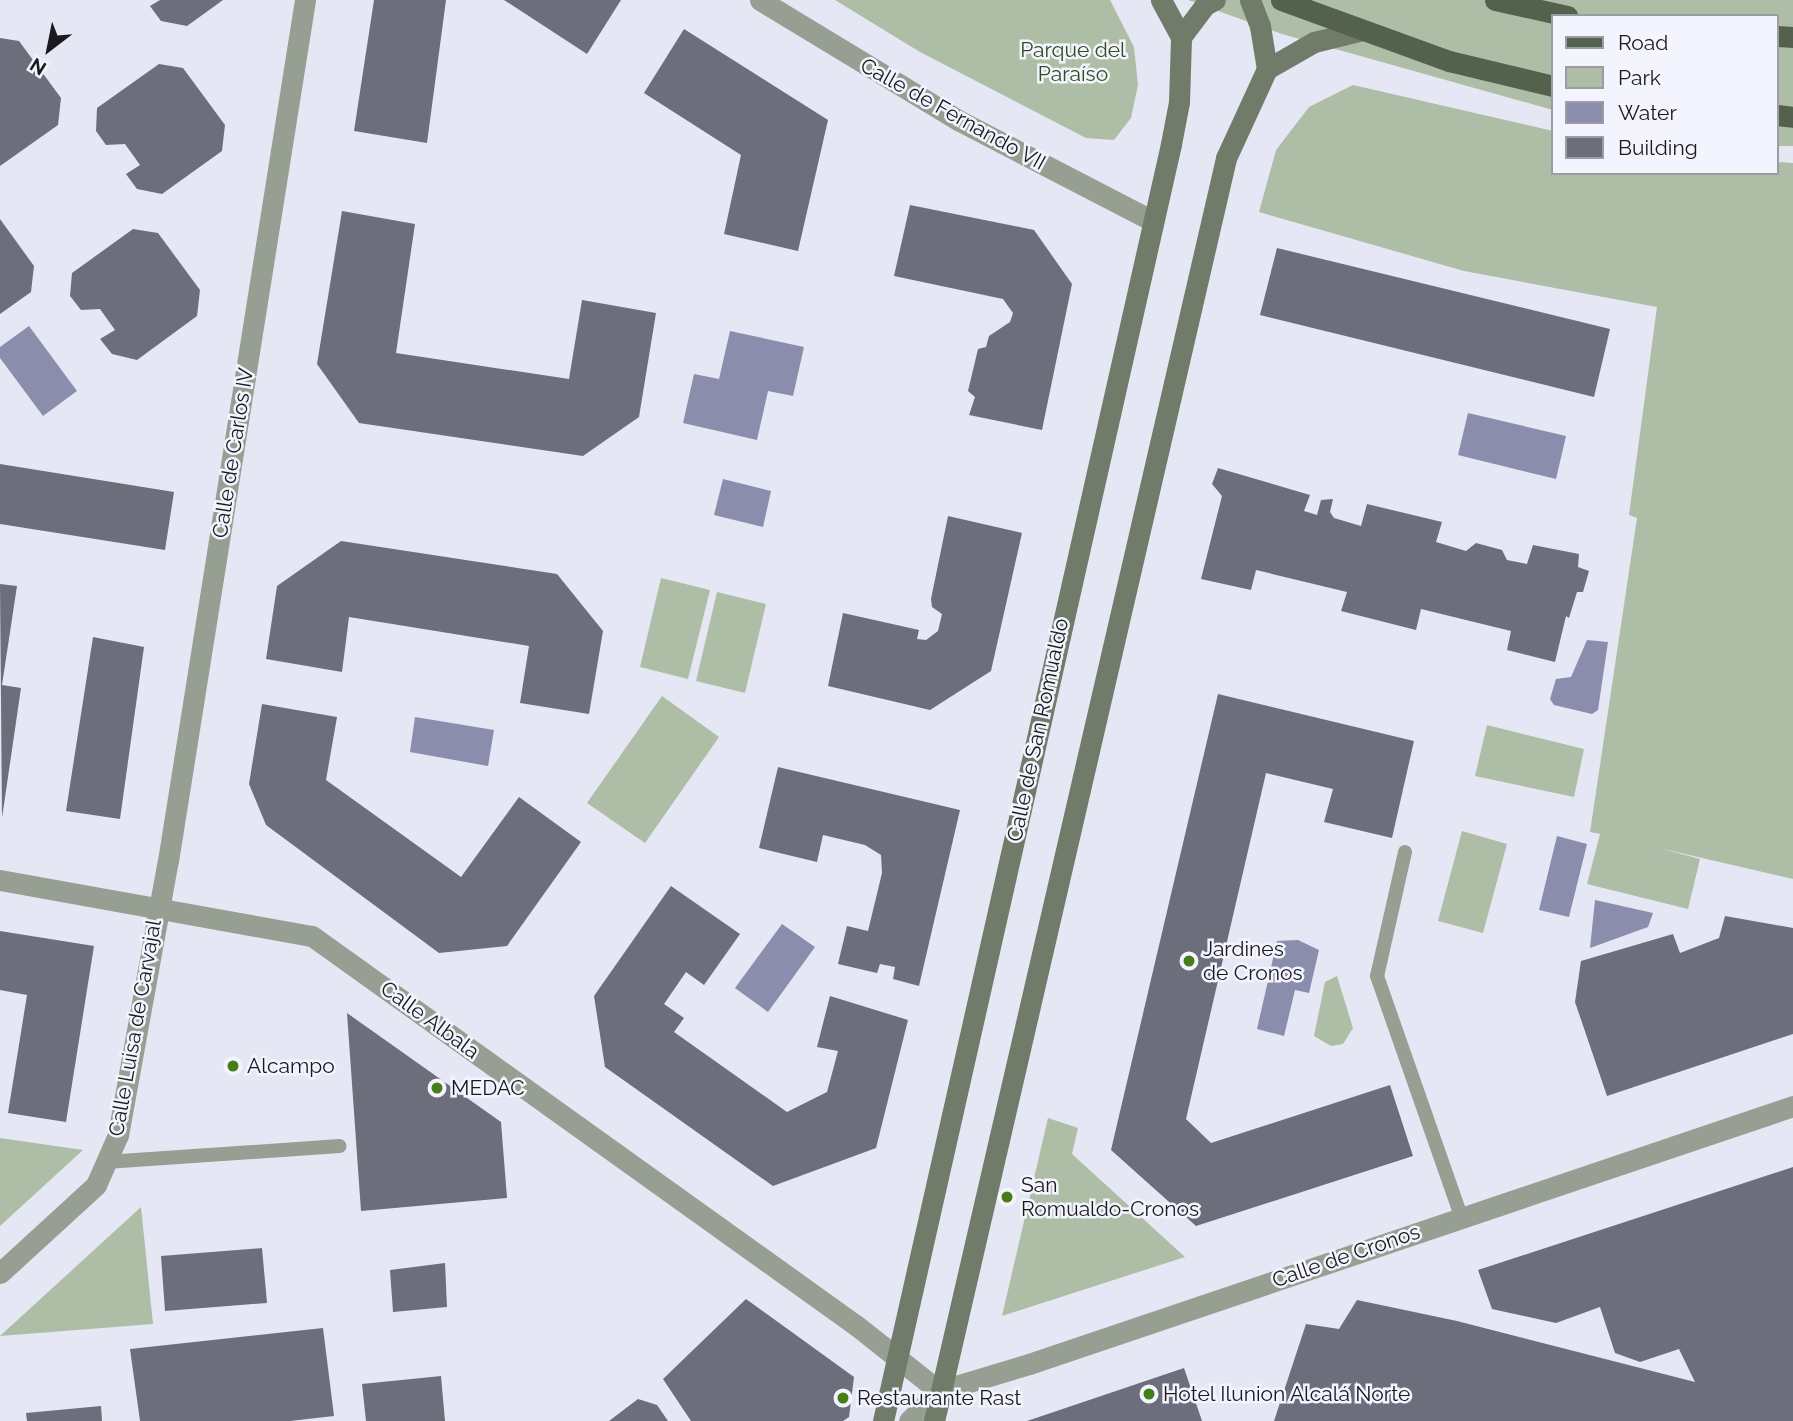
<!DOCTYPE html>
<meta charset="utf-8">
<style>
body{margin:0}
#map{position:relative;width:1793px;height:1421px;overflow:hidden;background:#e5e7f5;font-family:Raleway,sans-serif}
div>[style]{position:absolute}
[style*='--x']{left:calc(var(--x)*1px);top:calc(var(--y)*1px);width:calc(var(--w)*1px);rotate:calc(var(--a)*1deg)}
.green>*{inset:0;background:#aebda6}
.water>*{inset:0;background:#8a8dab}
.building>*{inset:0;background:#6d6e7b}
.lane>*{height:14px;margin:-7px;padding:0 7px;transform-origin:7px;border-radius:7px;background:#969f92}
.street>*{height:21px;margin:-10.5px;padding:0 10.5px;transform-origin:10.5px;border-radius:10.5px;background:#969f92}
.secondary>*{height:21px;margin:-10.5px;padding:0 10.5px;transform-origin:10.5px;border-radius:10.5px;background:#707b6a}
.primary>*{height:21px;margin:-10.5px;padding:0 10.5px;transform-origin:10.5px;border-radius:10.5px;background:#54624d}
.dots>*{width:19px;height:19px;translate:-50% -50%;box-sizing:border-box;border:4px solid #f3f4fd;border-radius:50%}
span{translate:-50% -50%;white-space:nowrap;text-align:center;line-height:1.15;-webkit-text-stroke:5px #f3f4fd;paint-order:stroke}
.park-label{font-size:21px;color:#314c21}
.street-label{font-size:21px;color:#19191e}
.poi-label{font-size:21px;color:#19191e}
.left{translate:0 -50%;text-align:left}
.legend{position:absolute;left:1551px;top:14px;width:228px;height:161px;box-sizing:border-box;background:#f3f4fd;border:2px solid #9c9ca4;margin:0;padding:9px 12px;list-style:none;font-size:21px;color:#19191e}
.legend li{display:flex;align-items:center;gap:14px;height:35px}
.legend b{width:35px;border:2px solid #9c9ca4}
.north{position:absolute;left:14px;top:14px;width:70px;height:70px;-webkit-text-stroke:5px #f3f4fd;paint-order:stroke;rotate:212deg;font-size:19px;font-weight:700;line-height:28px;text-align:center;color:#19191e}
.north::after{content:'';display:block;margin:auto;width:24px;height:32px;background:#19191e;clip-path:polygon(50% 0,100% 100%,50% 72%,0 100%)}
</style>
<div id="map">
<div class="green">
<i style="clip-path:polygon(835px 0,1110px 0,1134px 47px,1138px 85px,1131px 118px,1114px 140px,1086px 138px,920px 52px)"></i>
<i style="clip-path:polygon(1188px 0,1793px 0,1793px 146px,1777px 146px,1777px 16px,1553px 16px,1553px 110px,1282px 34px)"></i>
<i style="clip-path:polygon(1353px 85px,1553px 131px,1553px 173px,1777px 173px,1777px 162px,1793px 163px,1793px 879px,1659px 848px,1700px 859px,1688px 909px,1587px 884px,1600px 834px,1590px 832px,1637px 518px,1629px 515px,1657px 307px,1464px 271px,1259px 212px,1276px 150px,1309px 107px)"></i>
<i style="clip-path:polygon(661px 578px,710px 590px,688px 679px,640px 667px)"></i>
<i style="clip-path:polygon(717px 592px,766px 604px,745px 693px,696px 681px)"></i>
<i style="clip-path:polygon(662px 696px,719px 737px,645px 843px,587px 803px)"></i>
<i style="clip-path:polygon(1487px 725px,1584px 749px,1574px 797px,1475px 776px)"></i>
<i style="clip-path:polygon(1462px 831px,1507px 844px,1483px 933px,1438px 921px)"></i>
<i style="clip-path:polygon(1337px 976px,1353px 1028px,1343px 1044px,1331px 1046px,1314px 1036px,1325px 982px)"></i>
<i style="clip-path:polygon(1048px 1118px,1078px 1128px,1072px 1154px,1185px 1257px,1002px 1316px)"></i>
<i style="clip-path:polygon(0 1138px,83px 1150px,0 1226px)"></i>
<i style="clip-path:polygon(141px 1207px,153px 1324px,0 1336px)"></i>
</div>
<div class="water">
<i style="clip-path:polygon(29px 326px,77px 391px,43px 416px,0 358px,0 347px)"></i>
<i style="clip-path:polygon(730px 331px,804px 347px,793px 396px,768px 391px,757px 440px,683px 423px,694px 374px,719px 379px)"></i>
<i style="clip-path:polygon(1468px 413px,1566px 436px,1556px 479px,1458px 455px)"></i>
<i style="clip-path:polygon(723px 479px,771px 491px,763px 527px,714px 515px)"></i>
<i style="clip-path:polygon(1587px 640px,1608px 642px,1598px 710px,1592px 714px,1554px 705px,1550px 699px,1556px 679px,1571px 677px)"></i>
<i style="clip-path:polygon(415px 717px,494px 730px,488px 766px,410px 752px)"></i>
<i style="clip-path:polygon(1557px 836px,1587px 844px,1569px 917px,1539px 910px)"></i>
<i style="clip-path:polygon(1595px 900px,1653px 913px,1648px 927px,1590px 948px)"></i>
<i style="clip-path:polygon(782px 924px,815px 947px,768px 1012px,735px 988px)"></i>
<i style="clip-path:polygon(1298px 940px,1319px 950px,1309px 993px,1295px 990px,1284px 1036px,1257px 1029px,1277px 941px)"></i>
</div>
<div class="building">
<i style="clip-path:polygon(160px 0,223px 0,187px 26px,161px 21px,150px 6px)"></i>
<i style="clip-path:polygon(374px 0,446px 0,427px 143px,354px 131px)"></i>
<i style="clip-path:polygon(504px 0,621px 0,587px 54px)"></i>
<i style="clip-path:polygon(684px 29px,828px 120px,798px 251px,724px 234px,741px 155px,644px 93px)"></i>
<i style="clip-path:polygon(0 38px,19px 41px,61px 98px,58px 125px,0 166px)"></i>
<i style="clip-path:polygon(159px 64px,183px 68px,225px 125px,222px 151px,162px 194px,137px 189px,126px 174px,140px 165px,125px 144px,106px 145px,96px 131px,97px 108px)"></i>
<i style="clip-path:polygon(910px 205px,1034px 230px,1072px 284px,1042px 430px,969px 415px,975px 397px,968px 391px,978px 349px,986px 347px,989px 336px,1010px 322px,1013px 313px,1003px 299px,894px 276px)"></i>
<i style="clip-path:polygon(342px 211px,415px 224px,396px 353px,569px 379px,582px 300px,656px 313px,639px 417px,583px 456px,359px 423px,317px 364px)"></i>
<i style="clip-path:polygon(0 219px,34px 266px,31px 292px,0 314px)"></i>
<i style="clip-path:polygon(133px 229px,158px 233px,200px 290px,197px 316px,137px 360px,112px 354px,100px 339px,115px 330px,100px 309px,81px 310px,70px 296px,72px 273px)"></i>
<i style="clip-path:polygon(1277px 248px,1610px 329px,1594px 397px,1260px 315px)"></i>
<i style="clip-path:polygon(0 464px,174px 492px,165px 550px,0 524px)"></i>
<i style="clip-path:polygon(1218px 468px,1310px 495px,1304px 511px,1317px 515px,1321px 500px,1333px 499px,1330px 512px,1334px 518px,1361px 526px,1367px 504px,1442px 522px,1436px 542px,1466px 551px,1476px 543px,1502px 550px,1507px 560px,1527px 564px,1533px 545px,1579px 554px,1578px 567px,1589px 571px,1583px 592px,1577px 592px,1569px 618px,1566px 616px,1555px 662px,1507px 650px,1511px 631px,1421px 609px,1416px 630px,1341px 611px,1347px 592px,1256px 570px,1251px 590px,1201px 579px,1222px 496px,1212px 484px)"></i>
<i style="clip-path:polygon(948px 516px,1022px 533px,991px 671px,930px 710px,828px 686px,843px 613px,919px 630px,917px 639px,926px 640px,938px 631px,942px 614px,932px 607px,931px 599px)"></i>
<i style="clip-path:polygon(341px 541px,557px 574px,603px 631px,589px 714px,520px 703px,529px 646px,349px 617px,342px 672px,266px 659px,277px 586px)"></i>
<i style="clip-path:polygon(0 584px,17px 586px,2px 685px,21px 688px,2px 818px)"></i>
<i style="clip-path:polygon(93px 637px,144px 647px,120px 819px,66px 811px)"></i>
<i style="clip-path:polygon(1218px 694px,1414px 741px,1392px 838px,1324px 822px,1333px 789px,1266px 773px,1186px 1119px,1211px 1143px,1390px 1085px,1413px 1156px,1196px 1226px,1111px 1150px)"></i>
<i style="clip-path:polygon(262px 704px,337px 717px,326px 780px,461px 877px,519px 797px,581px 842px,507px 946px,439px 953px,266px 825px,249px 784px)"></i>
<i style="clip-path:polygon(778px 767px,960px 810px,919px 986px,893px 979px,895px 967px,880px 964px,877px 973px,838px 964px,847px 926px,868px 931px,882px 873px,881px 855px,865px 845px,823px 835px,817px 862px,759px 848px)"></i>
<i style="clip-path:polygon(671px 886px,740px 934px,704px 985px,686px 972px,664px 1004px,684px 1018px,674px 1032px,787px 1112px,827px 1092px,838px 1051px,817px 1047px,830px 996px,908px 1020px,876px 1148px,773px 1186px,605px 1067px,594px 996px)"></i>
<i style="clip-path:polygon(1725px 916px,1793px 928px,1793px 1034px,1607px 1096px,1575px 1002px,1581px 961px,1673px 934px,1680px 953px,1719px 938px)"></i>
<i style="clip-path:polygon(0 931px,94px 946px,66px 1122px,8px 1113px,27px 995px,0 990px)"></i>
<i style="clip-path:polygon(347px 1013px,501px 1122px,507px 1198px,361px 1211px)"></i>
<i style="clip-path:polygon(1793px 1167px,1793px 1421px,1274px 1421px,1306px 1324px,1339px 1329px,1357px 1300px,1457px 1321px,1695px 1382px,1679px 1349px,1640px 1362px,1615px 1353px,1600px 1307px,1556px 1323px,1492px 1309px,1478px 1270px)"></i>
<i style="clip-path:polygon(262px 1248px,267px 1303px,165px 1311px,161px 1256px)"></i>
<i style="clip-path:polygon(445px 1263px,447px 1307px,393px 1312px,390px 1270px)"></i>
<i style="clip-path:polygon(746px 1299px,854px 1377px,849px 1417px,843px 1421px,691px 1421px,663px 1379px)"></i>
<i style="clip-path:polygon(323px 1328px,334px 1416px,290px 1421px,140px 1421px,130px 1349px)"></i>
<i style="clip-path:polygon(1184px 1368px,1202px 1421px,1027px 1421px)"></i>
<i style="clip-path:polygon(441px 1376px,445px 1421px,366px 1421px,362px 1384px)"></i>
<i style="clip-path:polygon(638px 1399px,657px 1405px,668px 1421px,609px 1421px)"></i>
<i style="clip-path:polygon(101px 1406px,102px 1421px,27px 1421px,26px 1413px)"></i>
</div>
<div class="lane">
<i style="--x:1405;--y:852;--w:127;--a:102.7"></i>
<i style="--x:1377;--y:976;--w:254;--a:70.7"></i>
<i style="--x:106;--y:1162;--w:234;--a:-3.9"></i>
</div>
<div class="street">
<i style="--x:760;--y:0;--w:232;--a:31.2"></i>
<i style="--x:958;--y:120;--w:217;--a:27.4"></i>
<i style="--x:0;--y:880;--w:317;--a:10.2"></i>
<i style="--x:312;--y:936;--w:670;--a:35.59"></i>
<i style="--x:857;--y:1326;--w:105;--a:38.4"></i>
<i style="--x:0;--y:1273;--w:130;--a:-42.5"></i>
<i style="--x:96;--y:1185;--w:55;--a:-66.3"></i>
<i style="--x:118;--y:1135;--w:279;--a:-79.7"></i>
<i style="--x:168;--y:861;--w:872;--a:-80.96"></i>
<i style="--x:909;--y:1421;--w:42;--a:-45"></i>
<i style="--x:939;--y:1391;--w:94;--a:-16.7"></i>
<i style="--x:1029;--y:1364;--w:806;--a:-18.66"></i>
</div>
<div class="secondary">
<i style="--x:1161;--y:0;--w:42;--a:61.6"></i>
<i style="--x:1250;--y:0;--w:28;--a:69"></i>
<i style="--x:1260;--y:26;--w:44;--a:80.8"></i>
<i style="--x:1181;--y:37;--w:40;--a:-53"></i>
<i style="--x:1205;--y:5;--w:11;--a:-27"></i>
<i style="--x:1267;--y:69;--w:54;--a:-29.9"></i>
<i style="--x:1314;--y:42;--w:46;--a:-13.7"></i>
<i style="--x:883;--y:1421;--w:1309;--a:-77.29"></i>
<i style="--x:1171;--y:144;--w:43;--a:-79.2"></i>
<i style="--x:1179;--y:102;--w:65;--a:-88.2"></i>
<i style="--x:934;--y:1421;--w:1296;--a:-76.98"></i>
<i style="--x:1226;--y:158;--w:98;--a:-65.3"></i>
</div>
<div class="primary">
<i style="--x:1281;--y:0;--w:179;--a:20"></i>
<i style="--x:1449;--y:61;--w:107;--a:13.5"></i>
<i style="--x:1495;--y:0;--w:74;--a:12.5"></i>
<i style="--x:1777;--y:36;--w:16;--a:4"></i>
<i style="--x:1777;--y:115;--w:16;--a:7"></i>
</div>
<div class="dots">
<i style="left:1189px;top:961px;background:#457e17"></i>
<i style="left:233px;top:1066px;background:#457e17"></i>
<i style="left:437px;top:1088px;background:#457e17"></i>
<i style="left:1007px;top:1197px;background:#457e17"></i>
<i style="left:1149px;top:1394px;background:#457e17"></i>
<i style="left:843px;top:1398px;background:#457e17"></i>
</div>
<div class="park-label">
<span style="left:1073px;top:62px">Parque del<br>Paraíso</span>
</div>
<div class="street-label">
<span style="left:953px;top:114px;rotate:29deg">Calle de Fernando VII</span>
<span style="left:233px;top:453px;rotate:-81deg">Calle de Carlos IV</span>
<span style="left:1038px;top:730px;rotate:-78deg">Calle de San Romualdo</span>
<span style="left:430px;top:1020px;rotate:36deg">Calle Albala</span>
<span style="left:135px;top:1028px;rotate:-80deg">Calle Luisa de Carvajal</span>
<span style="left:1346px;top:1256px;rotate:-19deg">Calle de Cronos</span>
</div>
<div class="poi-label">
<span class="left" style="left:1203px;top:961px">Jardines<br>de Cronos</span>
<span class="left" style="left:247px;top:1066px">Alcampo</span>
<span class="left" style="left:451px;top:1088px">MEDAC</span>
<span class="left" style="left:1021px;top:1197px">San<br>Romualdo-Cronos</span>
<span class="left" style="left:1163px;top:1394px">Hotel Ilunion Alcalá Norte</span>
<span class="left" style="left:857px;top:1398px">Restaurante Rast</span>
</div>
<ul class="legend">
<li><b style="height:9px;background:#54624d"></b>Road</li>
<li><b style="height:19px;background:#aebda6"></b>Park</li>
<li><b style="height:19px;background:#8a8dab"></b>Water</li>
<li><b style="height:19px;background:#6d6e7b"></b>Building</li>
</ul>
<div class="north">N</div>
</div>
